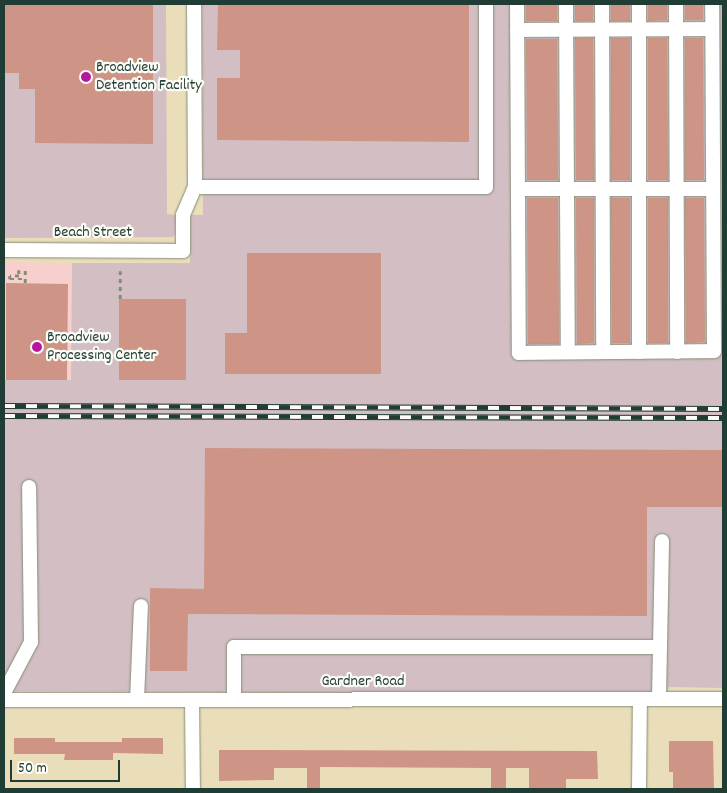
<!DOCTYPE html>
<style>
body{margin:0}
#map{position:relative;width:727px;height:793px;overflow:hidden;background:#eadeba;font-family:Dekko,sans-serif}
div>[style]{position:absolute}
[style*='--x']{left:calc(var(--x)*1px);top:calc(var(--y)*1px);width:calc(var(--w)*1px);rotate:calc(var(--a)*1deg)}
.built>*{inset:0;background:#f7d0cd}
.industrial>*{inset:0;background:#d2bec3}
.building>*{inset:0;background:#ce9586}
.path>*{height:2.5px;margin-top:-1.25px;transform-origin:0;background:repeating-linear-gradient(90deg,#848e77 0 4px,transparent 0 8px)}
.roads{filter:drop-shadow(0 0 1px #848e77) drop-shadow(0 0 1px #848e77)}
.minor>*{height:14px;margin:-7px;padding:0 7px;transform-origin:7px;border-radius:7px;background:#fff}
.rail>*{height:5.5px;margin-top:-2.75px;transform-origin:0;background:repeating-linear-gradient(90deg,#fdfcf7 0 11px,#1f3d34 0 22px);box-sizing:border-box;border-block:1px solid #1f3d34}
.dots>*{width:14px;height:14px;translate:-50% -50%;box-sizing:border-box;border:2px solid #fdfcf7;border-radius:50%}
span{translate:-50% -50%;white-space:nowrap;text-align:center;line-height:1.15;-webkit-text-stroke:4.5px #fdfcf7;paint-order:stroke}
.poi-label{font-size:16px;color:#1f3d34}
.left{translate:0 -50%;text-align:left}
.street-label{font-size:16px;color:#1f3d34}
.frame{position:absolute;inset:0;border:5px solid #1f3d34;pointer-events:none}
.scale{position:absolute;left:10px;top:760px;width:110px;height:22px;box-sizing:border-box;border:2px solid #1f3d34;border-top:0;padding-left:6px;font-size:15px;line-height:18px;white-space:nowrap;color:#1f3d34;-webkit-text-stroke:4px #fdfcf7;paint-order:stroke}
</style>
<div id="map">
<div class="built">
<i style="clip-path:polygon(4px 262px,72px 263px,71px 380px,4px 380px)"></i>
</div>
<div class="industrial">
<i style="clip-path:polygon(4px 4px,166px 4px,167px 214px,176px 215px,175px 235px,172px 237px,4px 238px)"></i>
<i style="clip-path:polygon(202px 4px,722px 4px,723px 688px,669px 687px,666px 693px,662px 694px,4px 691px,4px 380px,71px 380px,72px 263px,190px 263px,190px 215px,203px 215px)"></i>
</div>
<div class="building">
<i style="clip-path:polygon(4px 4px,153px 4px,153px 144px,35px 143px,35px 89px,19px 89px,19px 73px,4px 73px)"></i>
<i style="clip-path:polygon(218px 4px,469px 4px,469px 142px,217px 140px,217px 78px,240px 78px,240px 50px,217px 50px)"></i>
<i style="clip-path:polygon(526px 4px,557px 4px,557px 21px,526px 21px)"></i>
<i style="clip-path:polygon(575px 4px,593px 4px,593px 21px,575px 21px)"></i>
<i style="clip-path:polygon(611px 4px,630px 4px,630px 21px,611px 21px)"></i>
<i style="clip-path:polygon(648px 4px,667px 4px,667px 20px,648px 21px)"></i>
<i style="clip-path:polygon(685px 4px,703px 4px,703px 20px,685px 20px)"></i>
<i style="clip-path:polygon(575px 38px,593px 38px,594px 180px,576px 180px)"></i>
<i style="clip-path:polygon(611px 38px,630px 38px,630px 180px,611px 180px)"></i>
<i style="clip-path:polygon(648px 38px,667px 38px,668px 180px,648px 180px)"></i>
<i style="clip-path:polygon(685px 38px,703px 38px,704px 180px,685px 180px)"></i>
<i style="clip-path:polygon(526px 39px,557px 39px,558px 180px,527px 180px)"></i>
<i style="clip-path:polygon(527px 198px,558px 198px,559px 344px,528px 344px)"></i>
<i style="clip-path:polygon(576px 198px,594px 198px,594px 343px,577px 344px)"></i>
<i style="clip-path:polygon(611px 198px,630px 198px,630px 343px,612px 343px)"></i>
<i style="clip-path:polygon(648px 198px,668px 198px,668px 343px,648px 343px)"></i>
<i style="clip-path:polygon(685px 198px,704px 198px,705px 342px,686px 343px)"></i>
<i style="clip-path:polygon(247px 253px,381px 253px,381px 374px,225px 374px,225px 333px,247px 333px)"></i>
<i style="clip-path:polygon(6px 283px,68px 284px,67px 380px,6px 380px)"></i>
<i style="clip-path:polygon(119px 299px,186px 299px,186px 380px,119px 380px)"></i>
<i style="clip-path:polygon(205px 448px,723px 450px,723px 507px,647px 507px,647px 616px,188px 614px,187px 671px,150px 671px,150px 588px,204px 589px)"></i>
<i style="clip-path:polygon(14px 738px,55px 738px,55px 742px,122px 742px,122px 738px,163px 738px,163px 754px,113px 753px,113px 760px,64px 760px,65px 754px,14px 754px)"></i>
<i style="clip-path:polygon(669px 741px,713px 741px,714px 789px,673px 789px,673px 772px,669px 772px)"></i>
<i style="clip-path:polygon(219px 750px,597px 751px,598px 779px,566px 779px,566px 789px,529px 789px,529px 768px,506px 768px,506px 789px,491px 789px,491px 768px,320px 767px,320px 789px,307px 789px,307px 768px,274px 768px,274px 780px,219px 781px)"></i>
</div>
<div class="path">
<i style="--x:19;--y:270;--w:6;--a:90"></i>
<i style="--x:19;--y:276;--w:9;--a:180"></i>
<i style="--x:10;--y:276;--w:3;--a:90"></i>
<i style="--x:10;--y:279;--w:14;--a:0"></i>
<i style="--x:25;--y:283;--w:13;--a:-90"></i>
<i style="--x:120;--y:299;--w:28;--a:-90"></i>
</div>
<div class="roads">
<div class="minor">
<i style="--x:517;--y:4;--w:349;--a:89.7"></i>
<i style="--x:519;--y:353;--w:195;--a:-0.6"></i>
<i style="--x:714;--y:351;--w:347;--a:-90.3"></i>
<i style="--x:566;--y:4;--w:348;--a:89.7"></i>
<i style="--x:602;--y:4;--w:348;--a:89.8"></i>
<i style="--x:639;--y:4;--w:348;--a:90"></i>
<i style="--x:676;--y:4;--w:348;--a:89.8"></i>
<i style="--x:517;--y:30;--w:195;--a:-0.3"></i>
<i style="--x:195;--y:187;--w:291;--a:0"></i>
<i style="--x:486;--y:187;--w:183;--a:-90"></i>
<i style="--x:518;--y:189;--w:195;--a:0"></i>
<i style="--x:4;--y:250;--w:179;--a:0.3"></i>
<i style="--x:183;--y:251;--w:36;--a:-90"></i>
<i style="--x:183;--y:215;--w:30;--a:-67"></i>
<i style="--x:195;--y:187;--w:183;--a:-90.3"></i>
<i style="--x:4;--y:693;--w:58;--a:-62.1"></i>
<i style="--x:31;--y:642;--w:155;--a:-90.7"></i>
<i style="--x:659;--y:699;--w:158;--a:-88.9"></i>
<i style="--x:4;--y:700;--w:719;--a:-0.08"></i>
<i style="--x:137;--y:700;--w:94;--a:-87.6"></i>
<i style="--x:192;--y:700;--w:89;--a:89.4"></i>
<i style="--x:234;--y:700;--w:53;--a:-90"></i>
<i style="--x:234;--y:647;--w:426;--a:0"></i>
<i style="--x:639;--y:789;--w:90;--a:-89.4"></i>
</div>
</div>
<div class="rail">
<i style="--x:4;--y:406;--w:719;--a:0.24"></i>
<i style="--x:4;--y:416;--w:719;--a:0.16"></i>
</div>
<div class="dots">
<i style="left:86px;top:77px;background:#b5179e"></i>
<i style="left:37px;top:347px;background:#b5179e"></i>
</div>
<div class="poi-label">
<span class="left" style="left:96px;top:77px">Broadview<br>Detention Facility</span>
<span class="left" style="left:47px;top:347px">Broadview<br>Processing Center</span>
</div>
<div class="street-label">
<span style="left:93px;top:233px">Beach Street</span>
<span style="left:363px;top:682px">Gardner Road</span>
</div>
<div class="frame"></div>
<div class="scale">50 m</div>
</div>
